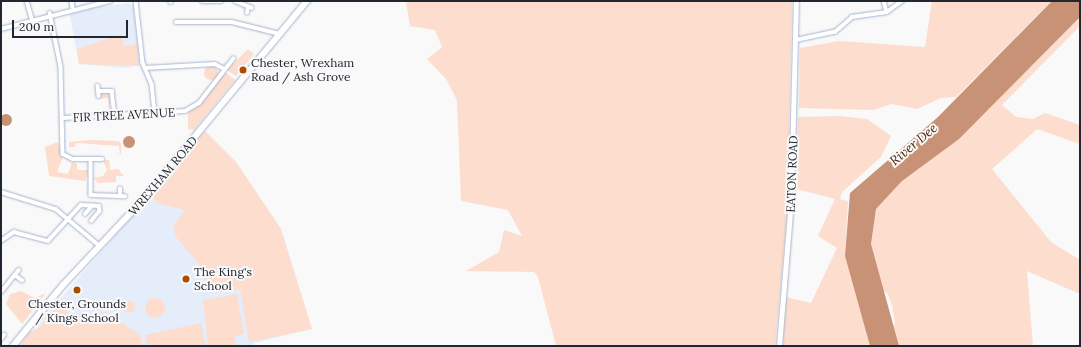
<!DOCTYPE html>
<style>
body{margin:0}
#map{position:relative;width:1081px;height:347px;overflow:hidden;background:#f9f9f9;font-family:Lora,serif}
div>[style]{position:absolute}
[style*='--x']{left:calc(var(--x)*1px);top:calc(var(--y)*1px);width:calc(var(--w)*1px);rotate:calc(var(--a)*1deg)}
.built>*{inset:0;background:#e5edfb}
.green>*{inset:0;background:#fcddce}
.round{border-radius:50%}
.water>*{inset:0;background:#c79276}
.roads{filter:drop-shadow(0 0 1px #a5b4cf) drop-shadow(0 0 1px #a5b4cf)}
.street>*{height:3.5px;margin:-1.75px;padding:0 1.75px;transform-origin:1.75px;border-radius:1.75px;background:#fff}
.secondary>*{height:5px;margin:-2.5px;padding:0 2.5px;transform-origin:2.5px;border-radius:2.5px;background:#fff}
.highway>*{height:6px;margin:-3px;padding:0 3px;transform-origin:3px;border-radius:3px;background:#fff}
.dots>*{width:11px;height:11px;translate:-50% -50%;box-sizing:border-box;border:2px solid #f9f9f9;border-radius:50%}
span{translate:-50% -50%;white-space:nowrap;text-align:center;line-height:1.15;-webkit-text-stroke:4px #f9f9f9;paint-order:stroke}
.poi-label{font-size:12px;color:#212731}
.left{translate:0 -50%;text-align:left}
.street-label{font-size:12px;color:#212731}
.water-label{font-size:13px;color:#4e1d00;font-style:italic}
.frame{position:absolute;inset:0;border:2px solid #212731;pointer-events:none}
.scale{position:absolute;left:12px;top:20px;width:116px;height:18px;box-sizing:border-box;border:2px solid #212731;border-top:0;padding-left:5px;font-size:12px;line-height:14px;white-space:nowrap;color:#212731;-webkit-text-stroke:3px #f9f9f9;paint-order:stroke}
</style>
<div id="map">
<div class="built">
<i style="clip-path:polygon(129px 3px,134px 6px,140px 65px,126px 68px,79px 64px,69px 11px)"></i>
<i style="clip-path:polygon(205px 131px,236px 162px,281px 229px,312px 329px,254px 343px,254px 346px,20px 346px)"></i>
</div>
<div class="green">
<i style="clip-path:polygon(395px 1px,792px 1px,787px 217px,775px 346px,556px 346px,538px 277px,534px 272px,466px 271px,499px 252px,504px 230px,522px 236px,508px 210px,461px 201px,457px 100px,446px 79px,427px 59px,442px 47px,435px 30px,410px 26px,406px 2px)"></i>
<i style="clip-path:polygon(932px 1px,1052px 1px,956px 97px,941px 98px,917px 109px,892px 104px,873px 110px,799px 108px,800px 48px,839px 41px,925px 47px)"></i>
<i style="clip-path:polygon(1080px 17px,1080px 26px,1002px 105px,1016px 117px,1033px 119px,1045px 113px,1080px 125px,1080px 144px,1037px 129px,992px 169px,1051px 242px,1080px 260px,1080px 294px,1027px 271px,1033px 346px,899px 346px,892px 329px,895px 323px,892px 305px,888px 294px,882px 290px,871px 244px,876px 209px,902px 181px,982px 115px)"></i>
<i style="clip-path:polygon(121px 34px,124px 46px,137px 44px,139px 66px,79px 64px,77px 49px)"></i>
<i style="clip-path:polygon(248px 49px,254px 54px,236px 76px,227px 70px)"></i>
<i class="round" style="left:204px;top:66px;width:14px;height:14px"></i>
<i style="clip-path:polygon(225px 72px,235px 80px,194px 130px,188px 129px,188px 112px,200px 104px)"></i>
<i style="clip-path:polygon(103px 92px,111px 95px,109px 114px,108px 98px,97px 99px)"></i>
<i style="clip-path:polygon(839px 116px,867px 119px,891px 136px,881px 157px,842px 192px,840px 199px,848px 201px,845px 256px,870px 346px,783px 346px,785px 297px,811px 303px,837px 248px,818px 236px,835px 199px,797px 189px,798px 117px)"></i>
<i style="clip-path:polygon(205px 131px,236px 162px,281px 229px,312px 329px,249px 342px,240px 289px,216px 293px,214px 282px,206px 283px,198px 263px,176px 237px,173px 227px,185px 210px,157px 203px,152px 194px)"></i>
<i style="clip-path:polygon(90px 140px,118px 141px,121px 143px,121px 154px,116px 153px,120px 153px,119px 146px,76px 143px,75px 147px,69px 147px,69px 142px)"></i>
<i style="clip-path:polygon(58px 142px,63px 157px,57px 172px,68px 174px,72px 162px,77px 164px,77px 170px,89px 170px,85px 181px,49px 176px,45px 147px)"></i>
<i style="clip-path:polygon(103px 160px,109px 160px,110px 170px,118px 169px,124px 176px,116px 176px,116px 182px,98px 183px,94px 178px,103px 176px,107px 170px)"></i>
<i style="clip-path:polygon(21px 291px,35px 298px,46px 293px,22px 324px,6px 304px,10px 294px)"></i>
<i style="clip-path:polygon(237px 294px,244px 334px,235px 336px,236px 346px,208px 346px,203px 300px)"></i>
<i class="round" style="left:145px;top:298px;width:20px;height:20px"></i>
<i class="round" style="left:123px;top:301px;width:12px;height:12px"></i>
<i style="clip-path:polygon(59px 305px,70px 315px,89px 313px,91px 321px,99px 319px,98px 313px,106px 312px,140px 335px,143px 346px,20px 346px,28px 333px,39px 328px)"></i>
<i style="clip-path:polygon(201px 323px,206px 346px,147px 346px,145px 335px)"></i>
</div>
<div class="water">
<i style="clip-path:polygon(1052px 1px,1080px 1px,1080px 17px,959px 139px,902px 181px,876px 209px,871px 244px,899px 346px,870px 346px,845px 256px,850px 193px,938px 117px)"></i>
<i class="round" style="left:0;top:114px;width:12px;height:12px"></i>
<i class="round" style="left:123px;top:136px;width:12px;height:12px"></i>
</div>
<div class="roads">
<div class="street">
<i style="--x:27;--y:1;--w:19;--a:74"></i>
<i style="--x:72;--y:1;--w:7;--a:82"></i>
<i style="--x:136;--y:1;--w:62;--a:83.6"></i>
<i style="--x:143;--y:63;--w:23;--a:67"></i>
<i style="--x:152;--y:84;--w:28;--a:84"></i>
<i style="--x:171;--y:1;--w:1;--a:90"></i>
<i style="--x:202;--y:1;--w:19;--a:0"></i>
<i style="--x:235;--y:1;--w:18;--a:22"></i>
<i style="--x:884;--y:1;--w:11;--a:75"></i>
<i style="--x:50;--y:13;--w:55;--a:78.5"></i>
<i style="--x:61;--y:67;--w:87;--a:88.7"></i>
<i style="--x:63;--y:154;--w:11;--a:27"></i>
<i style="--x:73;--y:159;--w:18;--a:0"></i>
<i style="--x:91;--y:159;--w:36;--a:90"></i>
<i style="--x:91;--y:195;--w:34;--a:2"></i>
<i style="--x:247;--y:13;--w:6;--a:-81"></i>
<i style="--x:176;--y:22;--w:56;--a:0"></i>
<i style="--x:232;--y:22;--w:49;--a:14"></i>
<i style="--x:1;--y:29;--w:113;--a:-14.4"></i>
<i style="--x:796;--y:40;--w:40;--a:-12"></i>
<i style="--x:835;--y:32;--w:23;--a:-41"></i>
<i style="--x:852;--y:17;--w:35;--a:-8"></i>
<i style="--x:887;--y:12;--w:19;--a:-36"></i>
<i style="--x:145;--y:68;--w:70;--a:-3.3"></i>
<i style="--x:215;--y:64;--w:11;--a:27"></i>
<i style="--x:98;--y:86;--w:10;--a:84"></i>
<i style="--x:99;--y:91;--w:13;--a:0"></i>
<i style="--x:112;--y:91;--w:25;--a:83"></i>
<i style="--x:63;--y:118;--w:122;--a:-3.3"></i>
<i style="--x:185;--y:111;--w:16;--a:-30"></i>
<i style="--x:199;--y:103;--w:56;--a:-52.3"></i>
<i style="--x:91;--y:159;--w:11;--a:0"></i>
<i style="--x:1;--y:192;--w:58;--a:17.2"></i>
<i style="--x:56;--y:209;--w:57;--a:40.1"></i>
<i style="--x:120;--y:196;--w:7;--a:-90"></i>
<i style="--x:85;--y:214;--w:11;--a:-49"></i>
<i style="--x:1;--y:241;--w:16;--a:-35"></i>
<i style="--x:14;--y:232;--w:35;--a:15"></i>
<i style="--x:48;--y:241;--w:49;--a:-47.5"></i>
<i style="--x:81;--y:205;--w:18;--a:3"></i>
<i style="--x:99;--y:206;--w:5;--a:79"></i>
<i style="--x:100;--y:211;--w:13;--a:129"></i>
<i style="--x:15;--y:275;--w:9;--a:36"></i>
<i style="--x:1;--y:292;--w:28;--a:-51"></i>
<i style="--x:1;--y:339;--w:5;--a:-53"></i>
</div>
<div class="secondary">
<i style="--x:779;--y:346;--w:145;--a:-85.3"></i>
<i style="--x:791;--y:201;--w:200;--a:-88.6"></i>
</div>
<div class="highway">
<i style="--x:13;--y:346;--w:79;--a:-50.7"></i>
<i style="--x:63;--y:285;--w:111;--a:-46.8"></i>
<i style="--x:139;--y:204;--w:264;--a:-50.4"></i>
</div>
</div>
<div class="dots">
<i style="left:243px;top:70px;background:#ac4c01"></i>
<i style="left:186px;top:279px;background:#ac4c01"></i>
<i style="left:77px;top:290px;background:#ac4c01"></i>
</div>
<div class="poi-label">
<span class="left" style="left:251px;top:70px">Chester, Wrexham<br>Road / Ash Grove</span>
<span class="left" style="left:194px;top:279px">The King's<br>School</span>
<span style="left:77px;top:311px">Chester, Grounds<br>/ Kings School</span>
</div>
<div class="street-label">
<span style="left:124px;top:115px;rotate:-3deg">FIR TREE AVENUE</span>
<span style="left:792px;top:174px;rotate:-88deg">EATON ROAD</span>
<span style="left:163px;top:176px;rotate:-50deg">WREXHAM ROAD</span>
</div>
<div class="water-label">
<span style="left:914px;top:145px;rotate:-40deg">River Dee</span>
</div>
<div class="frame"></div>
<div class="scale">200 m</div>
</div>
